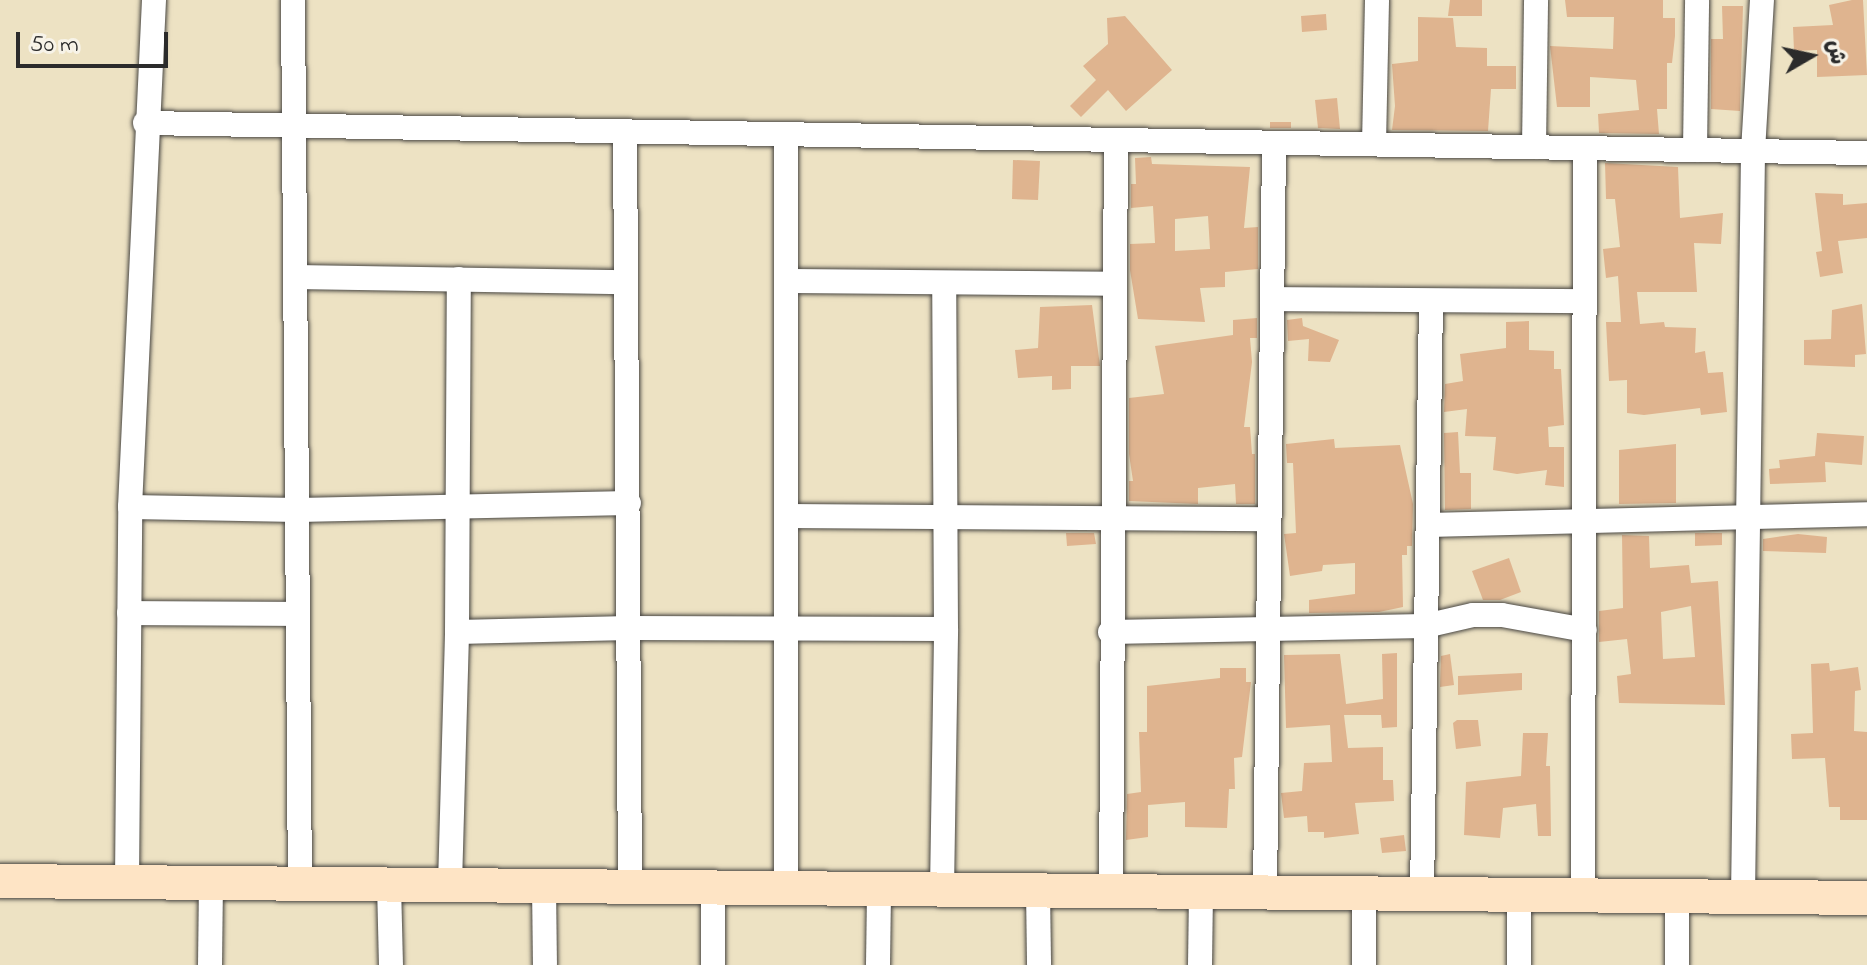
<!DOCTYPE html>
<meta charset="utf-8">
<style>
body{margin:0}
#map{position:relative;width:1867px;height:965px;overflow:hidden;background:#ede2c3;font-family:"Indie Flower","Playpen Sans Arabic",sans-serif}
div>[style]{position:absolute}
[style*='--x']{left:calc(var(--x)*1px);top:calc(var(--y)*1px);width:calc(var(--w)*1px);rotate:calc(var(--a)*1deg)}
.building>*{inset:0;background:#dfb48f}
.roads{filter:drop-shadow(0 0 2px #484642) drop-shadow(0 0 2px #484642)}
.street>*{height:24px;margin:-12px;padding:0 12px;transform-origin:12px;border-radius:12px;background:#fff}
.secondary>*{height:34px;margin:-17px;padding:0 17px;transform-origin:17px;border-radius:17px;background:#fee4c5}
span{translate:-50% -50%;white-space:nowrap;text-align:center;line-height:1.15;-webkit-text-stroke:6px #f7f3e8;paint-order:stroke}
.north{position:absolute;left:1771px;top:16px;width:80px;height:80px;-webkit-text-stroke:6px #f7f3e8;paint-order:stroke;rotate:81deg;font-size:22px;font-weight:700;line-height:32px;text-align:center;color:#2b2b2b}
.north::after{content:'';display:block;margin:auto;width:28px;height:36px;background:#2b2b2b;clip-path:polygon(50% 0,100% 100%,50% 72%,0 100%)}
.scale{position:absolute;left:16px;top:32px;width:152px;height:36px;box-sizing:border-box;border:4px solid #2b2b2b;border-top:0;padding-left:10px;font-size:24px;line-height:28px;white-space:nowrap;color:#2b2b2b;-webkit-text-stroke:6px #f7f3e8;paint-order:stroke}
</style>
<div id="map">
<div class="building">
<i style="clip-path:polygon(1450px 0,1482px 0,1482px 16px,1448px 16px)"></i>
<i style="clip-path:polygon(1565px 0,1663px 0,1663px 18px,1675px 18px,1675px 36px,1672px 63px,1667px 63px,1667px 109px,1657px 109px,1659px 134px,1599px 133px,1598px 114px,1639px 110px,1636px 80px,1590px 77px,1590px 107px,1557px 107px,1550px 46px,1613px 49px,1614px 17px,1567px 17px)"></i>
<i style="clip-path:polygon(1852px 0,1863px 0,1867px 75px,1817px 77px,1817px 50px,1794px 51px,1793px 27px,1833px 25px,1829px 5px)"></i>
<i style="clip-path:polygon(1722px 6px,1743px 6px,1740px 111px,1711px 109px,1711px 39px,1723px 39px)"></i>
<i style="clip-path:polygon(1326px 14px,1327px 30px,1302px 32px,1301px 16px)"></i>
<i style="clip-path:polygon(1125px 16px,1172px 70px,1126px 111px,1108px 90px,1081px 117px,1070px 106px,1096px 80px,1083px 66px,1108px 44px,1107px 18px)"></i>
<i style="clip-path:polygon(1418px 17px,1453px 18px,1456px 47px,1487px 48px,1487px 66px,1516px 66px,1516px 89px,1491px 89px,1488px 131px,1392px 130px,1395px 106px,1392px 64px,1418px 61px)"></i>
<i style="clip-path:polygon(1337px 98px,1340px 129px,1318px 128px,1315px 100px)"></i>
<i style="clip-path:polygon(1270px 122px,1291px 122px,1291px 128px,1270px 128px)"></i>
<i style="clip-path:polygon(evenodd,1151px 157px,1152px 164px,1250px 167px,1244px 228px,1258px 227px,1258px 269px,1225px 272px,1225px 287px,1200px 288px,1205px 322px,1138px 319px,1130px 270px,1130px 244px,1155px 243px,1153px 206px,1131px 208px,1131px 184px,1136px 184px,1135px 158px,1151px 157px,1208px 216px,1210px 249px,1175px 251px,1175px 219px,1208px 216px)"></i>
<i style="clip-path:polygon(1013px 160px,1040px 161px,1038px 200px,1012px 199px)"></i>
<i style="clip-path:polygon(1605px 163px,1678px 167px,1680px 218px,1723px 213px,1721px 244px,1694px 243px,1697px 292px,1637px 292px,1640px 324px,1664px 322px,1665px 327px,1696px 328px,1695px 353px,1705px 351px,1708px 373px,1723px 372px,1727px 412px,1701px 415px,1700px 408px,1644px 415px,1627px 413px,1627px 380px,1609px 381px,1606px 322px,1621px 322px,1618px 276px,1606px 278px,1603px 249px,1620px 247px,1615px 199px,1606px 199px)"></i>
<i style="clip-path:polygon(1815px 193px,1843px 194px,1843px 205px,1867px 203px,1867px 238px,1838px 241px,1843px 273px,1820px 277px,1816px 252px,1822px 251px)"></i>
<i style="clip-path:polygon(1862px 304px,1866px 354px,1855px 355px,1855px 367px,1804px 365px,1804px 340px,1831px 339px,1832px 310px)"></i>
<i style="clip-path:polygon(1092px 305px,1100px 366px,1071px 366px,1071px 389px,1052px 390px,1052px 376px,1018px 378px,1015px 350px,1038px 348px,1040px 307px)"></i>
<i style="clip-path:polygon(1257px 318px,1257px 338px,1250px 338px,1252px 362px,1244px 427px,1250px 427px,1252px 454px,1255px 454px,1255px 504px,1236px 504px,1235px 484px,1198px 488px,1198px 504px,1129px 501px,1129px 481px,1133px 481px,1129px 454px,1129px 398px,1164px 394px,1155px 346px,1233px 335px,1233px 320px)"></i>
<i style="clip-path:polygon(1302px 318px,1303px 326px,1339px 340px,1330px 362px,1308px 361px,1309px 339px,1288px 341px,1287px 320px)"></i>
<i style="clip-path:polygon(1529px 321px,1529px 350px,1554px 351px,1554px 369px,1561px 369px,1564px 425px,1548px 427px,1549px 447px,1564px 447px,1564px 487px,1545px 485px,1547px 470px,1517px 474px,1493px 470px,1496px 437px,1465px 436px,1467px 409px,1444px 412px,1445px 384px,1463px 381px,1460px 354px,1506px 348px,1506px 322px)"></i>
<i style="clip-path:polygon(1458px 432px,1460px 473px,1471px 473px,1471px 509px,1445px 510px,1444px 433px)"></i>
<i style="clip-path:polygon(1817px 433px,1864px 436px,1862px 465px,1825px 462px,1826px 482px,1770px 484px,1769px 469px,1780px 468px,1779px 460px,1815px 456px)"></i>
<i style="clip-path:polygon(1334px 439px,1335px 448px,1400px 445px,1413px 504px,1412px 546px,1407px 546px,1407px 555px,1402px 555px,1403px 607px,1379px 612px,1309px 613px,1309px 600px,1355px 594px,1355px 563px,1323px 565px,1322px 571px,1290px 576px,1284px 534px,1296px 533px,1293px 463px,1287px 463px,1286px 444px)"></i>
<i style="clip-path:polygon(1676px 444px,1676px 503px,1619px 504px,1619px 450px)"></i>
<i style="clip-path:polygon(1066px 533px,1094px 533px,1096px 544px,1067px 546px)"></i>
<i style="clip-path:polygon(1695px 533px,1722px 533px,1722px 545px,1695px 546px)"></i>
<i style="clip-path:polygon(1798px 534px,1827px 537px,1826px 553px,1763px 551px,1763px 539px)"></i>
<i style="clip-path:polygon(evenodd,1622px 535px,1649px 536px,1650px 568px,1689px 565px,1691px 583px,1718px 581px,1725px 705px,1619px 703px,1617px 676px,1631px 674px,1627px 639px,1599px 642px,1599px 611px,1623px 608px,1622px 535px,1691px 606px,1695px 657px,1663px 659px,1661px 612px,1691px 606px)"></i>
<i style="clip-path:polygon(1509px 558px,1521px 592px,1500px 600px,1483px 600px,1472px 571px)"></i>
<i style="clip-path:polygon(1397px 653px,1397px 727px,1382px 728px,1381px 715px,1344px 715px,1348px 748px,1383px 747px,1383px 780px,1393px 780px,1394px 801px,1355px 803px,1359px 834px,1324px 838px,1324px 832px,1308px 832px,1307px 816px,1284px 818px,1281px 793px,1302px 791px,1304px 763px,1332px 762px,1330px 725px,1286px 728px,1284px 655px,1340px 654px,1346px 704px,1383px 699px,1382px 654px)"></i>
<i style="clip-path:polygon(1450px 654px,1454px 685px,1440px 687px,1441px 656px)"></i>
<i style="clip-path:polygon(1829px 663px,1830px 671px,1858px 667px,1861px 690px,1855px 691px,1854px 731px,1867px 732px,1867px 820px,1840px 820px,1840px 807px,1829px 807px,1825px 758px,1792px 759px,1791px 734px,1813px 733px,1811px 664px)"></i>
<i style="clip-path:polygon(1220px 668px,1246px 668px,1246px 682px,1251px 682px,1242px 757px,1234px 758px,1235px 789px,1229px 789px,1227px 828px,1185px 827px,1185px 802px,1148px 805px,1148px 837px,1126px 840px,1127px 794px,1141px 792px,1139px 732px,1147px 732px,1147px 686px,1220px 678px)"></i>
<i style="clip-path:polygon(1522px 673px,1522px 690px,1458px 695px,1458px 676px)"></i>
<i style="clip-path:polygon(1457px 720px,1478px 720px,1481px 746px,1456px 749px,1453px 723px)"></i>
<i style="clip-path:polygon(1523px 733px,1548px 733px,1546px 766px,1550px 766px,1551px 836px,1538px 836px,1536px 804px,1503px 808px,1500px 838px,1464px 835px,1466px 782px,1521px 776px)"></i>
<i style="clip-path:polygon(1404px 835px,1406px 851px,1382px 853px,1380px 838px)"></i>
</div>
<div class="roads">
<div class="street">
<i style="--x:293;--y:0;--w:884;--a:89.55"></i>
<i style="--x:145;--y:123;--w:1722;--a:1"></i>
<i style="--x:625;--y:131;--w:756;--a:89.62"></i>
<i style="--x:1374;--y:144;--w:144;--a:-88.8"></i>
<i style="--x:1534;--y:147;--w:147;--a:-89.2"></i>
<i style="--x:1695;--y:150;--w:150;--a:-89.2"></i>
<i style="--x:295;--y:277;--w:331;--a:0.9"></i>
<i style="--x:786;--y:281;--w:328;--a:0.5"></i>
<i style="--x:1272;--y:299;--w:313;--a:0.4"></i>
<i style="--x:130;--y:507;--w:168;--a:1"></i>
<i style="--x:298;--y:510;--w:331;--a:-1.2"></i>
<i style="--x:786;--y:516;--w:483;--a:0.4"></i>
<i style="--x:1428;--y:525;--w:439;--a:-1.4"></i>
<i style="--x:129;--y:613;--w:169;--a:0.3"></i>
<i style="--x:457;--y:632;--w:172;--a:-1.3"></i>
<i style="--x:629;--y:628;--w:317;--a:0.2"></i>
<i style="--x:1110;--y:632;--w:315;--a:-1.1"></i>
<i style="--x:1425;--y:626;--w:49;--a:-12.9"></i>
<i style="--x:1473;--y:615;--w:29;--a:0"></i>
<i style="--x:1502;--y:615;--w:84;--a:10.2"></i>
<i style="--x:127;--y:882;--w:375;--a:-89.5"></i>
<i style="--x:130;--y:507;--w:508;--a:-87.29"></i>
<i style="--x:389;--y:884;--w:81;--a:88.6"></i>
<i style="--x:450;--y:885;--w:253;--a:-88.4"></i>
<i style="--x:457;--y:632;--w:353;--a:-89.7"></i>
<i style="--x:544;--y:886;--w:79;--a:89.3"></i>
<i style="--x:786;--y:888;--w:754;--a:-90"></i>
<i style="--x:942;--y:890;--w:261;--a:-89.1"></i>
<i style="--x:946;--y:629;--w:344;--a:-90.3"></i>
<i style="--x:1038;--y:890;--w:75;--a:89.2"></i>
<i style="--x:1111;--y:891;--w:751;--a:-89.62"></i>
<i style="--x:1265;--y:893;--w:750;--a:-89.31"></i>
<i style="--x:1422;--y:894;--w:593;--a:-89.13"></i>
<i style="--x:1583;--y:896;--w:748;--a:-89.85"></i>
<i style="--x:1677;--y:897;--w:68;--a:90"></i>
<i style="--x:1743;--y:897;--w:746;--a:-89.23"></i>
<i style="--x:1753;--y:151;--w:151;--a:-86.6"></i>
<i style="--x:210;--y:965;--w:82;--a:-89.3"></i>
<i style="--x:713;--y:965;--w:77;--a:-90"></i>
<i style="--x:878;--y:965;--w:76;--a:-89.2"></i>
<i style="--x:1200;--y:965;--w:73;--a:-89.2"></i>
<i style="--x:1364;--y:965;--w:72;--a:-90"></i>
<i style="--x:1519;--y:965;--w:70;--a:-90"></i>
</div>
<div class="secondary">
<i style="--x:0;--y:881;--w:1867;--a:0.52"></i>
</div>
</div>
<div class="north">ش</div>
<div class="scale">50 m</div>
</div>
